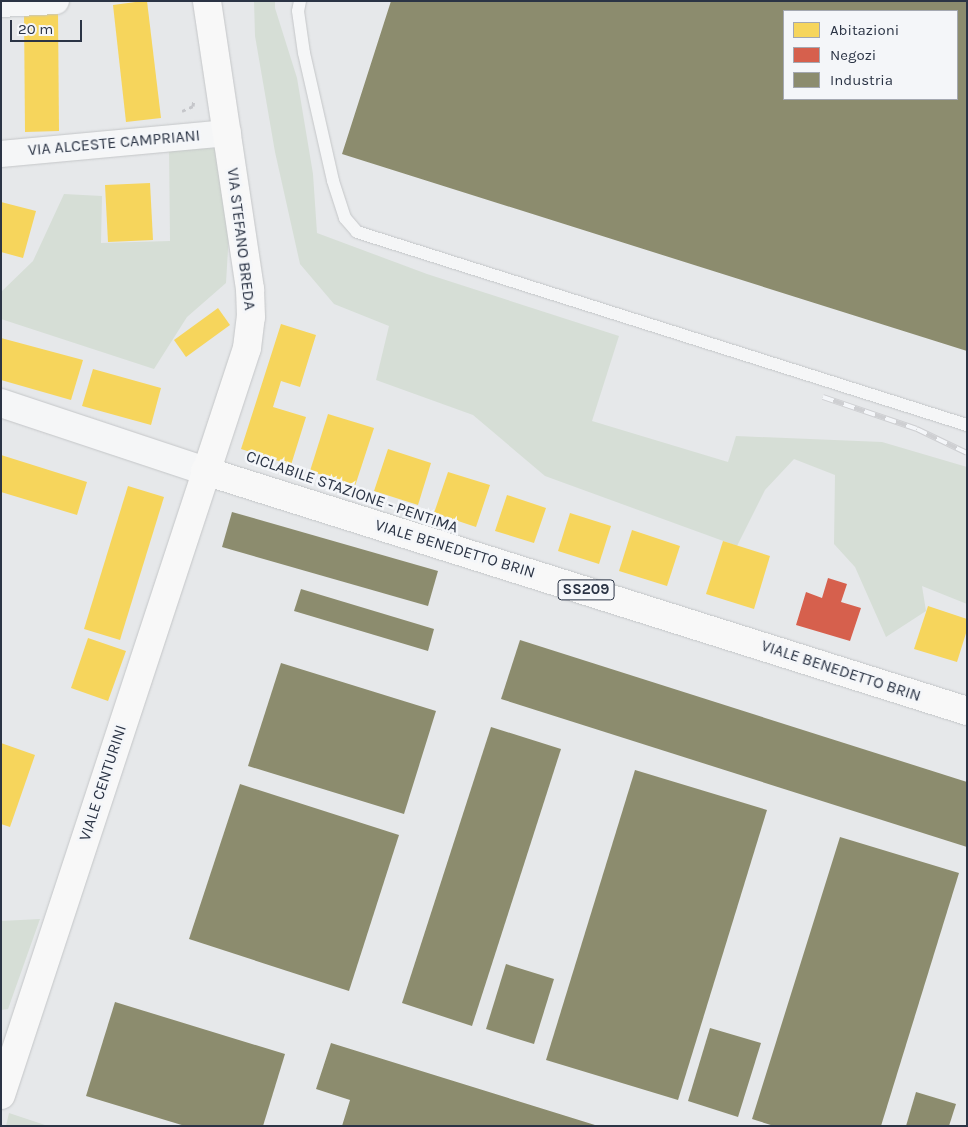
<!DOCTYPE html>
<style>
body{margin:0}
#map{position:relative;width:968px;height:1127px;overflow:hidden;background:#e6e8ea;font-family:Karla,sans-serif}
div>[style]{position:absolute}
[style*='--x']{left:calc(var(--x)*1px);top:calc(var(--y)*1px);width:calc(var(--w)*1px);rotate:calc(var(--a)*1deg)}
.green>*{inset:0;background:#d6ded6}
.homes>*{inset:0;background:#f6d55c}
.shops>*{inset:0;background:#d6604d}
.industry>*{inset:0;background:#8c8c6e}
.path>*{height:3px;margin-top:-1.5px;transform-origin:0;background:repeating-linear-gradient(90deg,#c5c6ca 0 4px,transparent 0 8px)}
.roads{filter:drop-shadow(0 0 1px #c4c6c8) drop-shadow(0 0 1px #c4c6c8)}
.service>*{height:12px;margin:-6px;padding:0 6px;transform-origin:6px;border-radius:6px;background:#f5f6f7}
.minor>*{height:26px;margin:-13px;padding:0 13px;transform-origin:13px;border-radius:13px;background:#f5f6f7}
.tertiary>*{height:28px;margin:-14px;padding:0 14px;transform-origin:14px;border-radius:14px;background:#f5f6f7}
.primary>*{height:28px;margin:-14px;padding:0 14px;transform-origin:14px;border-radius:14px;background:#f8f8f8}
.rail>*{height:5.5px;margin-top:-2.75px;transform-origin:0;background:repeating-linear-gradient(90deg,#f4f6f9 0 11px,#cecfd2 0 22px);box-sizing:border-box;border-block:1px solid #cecfd2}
span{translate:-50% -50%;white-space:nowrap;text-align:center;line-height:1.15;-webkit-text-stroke:5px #f4f6f9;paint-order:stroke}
.shield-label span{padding:1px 4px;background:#f4f6f9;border:1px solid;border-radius:4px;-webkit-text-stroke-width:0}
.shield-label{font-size:15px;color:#2b3445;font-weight:700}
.street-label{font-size:16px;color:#2b3445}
.frame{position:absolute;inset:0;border:2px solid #2b3445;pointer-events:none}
.legend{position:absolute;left:783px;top:10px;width:175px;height:90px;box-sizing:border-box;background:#f4f6f9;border:1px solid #a4a8b1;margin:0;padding:6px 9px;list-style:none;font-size:15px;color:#2b3445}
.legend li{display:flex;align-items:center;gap:10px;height:25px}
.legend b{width:25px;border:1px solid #a4a8b1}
.scale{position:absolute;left:10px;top:20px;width:72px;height:22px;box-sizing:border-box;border:2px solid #2b3445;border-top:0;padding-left:6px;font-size:15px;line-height:18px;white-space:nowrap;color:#2b3445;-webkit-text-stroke:4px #f4f6f9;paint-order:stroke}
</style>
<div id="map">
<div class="green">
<i style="clip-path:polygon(254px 1px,275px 1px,275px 8px,297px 78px,313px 174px,317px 233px,427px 274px,619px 336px,592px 421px,728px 462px,736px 436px,882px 442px,967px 467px,967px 604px,922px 586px,926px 611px,886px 637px,855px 567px,834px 544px,835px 475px,794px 459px,765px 490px,737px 546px,545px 476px,473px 415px,376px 380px,389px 326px,334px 304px,300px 264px,275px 152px,255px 36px)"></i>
<i style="clip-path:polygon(169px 147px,234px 149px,226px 283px,187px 317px,154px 369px,1px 319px,1px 292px,33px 261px,64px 194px,102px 196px,101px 243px,170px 241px)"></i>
<i style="clip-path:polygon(40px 919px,8px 1009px,1px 1010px,1px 921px)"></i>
<i style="clip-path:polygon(9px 1113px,48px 1126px,6px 1126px)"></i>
</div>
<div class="homes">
<i style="clip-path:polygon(143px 1px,147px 1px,161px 118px,126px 122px,113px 5px)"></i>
<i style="clip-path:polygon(24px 12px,58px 12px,59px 131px,25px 132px)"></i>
<i style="clip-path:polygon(150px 183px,153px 240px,108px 242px,105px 185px)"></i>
<i style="clip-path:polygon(1px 202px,36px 211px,23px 258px,1px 252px)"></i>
<i style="clip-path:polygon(218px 308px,230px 325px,186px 357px,174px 340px)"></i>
<i style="clip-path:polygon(281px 324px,316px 335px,300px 387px,281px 381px,273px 407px,306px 417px,291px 465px,241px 449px)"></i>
<i style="clip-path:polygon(1px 338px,83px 360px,71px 400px,1px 380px)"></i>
<i style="clip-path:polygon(93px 369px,161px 388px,151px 425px,82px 406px)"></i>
<i style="clip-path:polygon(328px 414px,374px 428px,355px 486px,310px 471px)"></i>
<i style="clip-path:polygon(388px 449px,431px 463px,418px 505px,374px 491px)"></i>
<i style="clip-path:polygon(1px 455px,87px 482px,77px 515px,1px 492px)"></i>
<i style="clip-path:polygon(448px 472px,490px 485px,476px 527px,434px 513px)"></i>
<i style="clip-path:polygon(128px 486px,164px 497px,120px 640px,84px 629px)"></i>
<i style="clip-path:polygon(507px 495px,546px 508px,534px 543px,495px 531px)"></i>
<i style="clip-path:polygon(570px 513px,611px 526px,599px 564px,558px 551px)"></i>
<i style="clip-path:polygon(632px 530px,680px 546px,667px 586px,619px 571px)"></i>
<i style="clip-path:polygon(723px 541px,770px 556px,754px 609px,706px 594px)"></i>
<i style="clip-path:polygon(928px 606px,967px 619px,967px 630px,957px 662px,914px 649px)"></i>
<i style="clip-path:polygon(88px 638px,126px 651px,108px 701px,71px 688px)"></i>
<i style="clip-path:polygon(1px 743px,35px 755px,10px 827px,1px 824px)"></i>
</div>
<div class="shops">
<i style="clip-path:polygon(828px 578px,847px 584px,841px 602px,861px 608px,850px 641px,796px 625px,806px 592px,822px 598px)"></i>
</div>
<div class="industry">
<i style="clip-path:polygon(evenodd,391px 1px,967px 1px,967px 351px,342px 154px,391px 1px,784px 11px,957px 11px,957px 99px,784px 99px,784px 11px)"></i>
<i style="clip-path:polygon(232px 512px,438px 571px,428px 606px,222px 547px)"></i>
<i style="clip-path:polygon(301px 589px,434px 629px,428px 651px,294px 611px)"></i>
<i style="clip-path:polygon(520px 640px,967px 782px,967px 847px,501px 699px)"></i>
<i style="clip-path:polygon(281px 663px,436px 711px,404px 814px,248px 766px)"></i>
<i style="clip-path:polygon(491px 727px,561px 749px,472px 1026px,402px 1003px)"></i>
<i style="clip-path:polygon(635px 770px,767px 810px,678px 1100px,546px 1060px)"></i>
<i style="clip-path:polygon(240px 784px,399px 835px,349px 991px,189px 939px)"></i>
<i style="clip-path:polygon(840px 837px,959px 873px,881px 1126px,774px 1126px,752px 1119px)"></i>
<i style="clip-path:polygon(506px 964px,554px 979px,534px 1044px,486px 1029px)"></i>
<i style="clip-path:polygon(115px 1002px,285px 1054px,263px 1126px,185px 1126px,86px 1096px)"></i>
<i style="clip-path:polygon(710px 1028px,761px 1043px,738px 1117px,688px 1101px)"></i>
<i style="clip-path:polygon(331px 1043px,595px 1125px,595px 1126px,342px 1126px,350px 1100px,316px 1089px)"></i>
<i style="clip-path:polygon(916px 1092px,956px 1104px,949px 1126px,906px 1126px)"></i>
</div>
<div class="path">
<i style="--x:182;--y:111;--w:12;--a:-24"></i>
<i style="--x:193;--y:106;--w:7;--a:-82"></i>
</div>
<div class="roads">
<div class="service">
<i style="--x:300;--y:1;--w:10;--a:101"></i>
<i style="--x:298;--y:11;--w:42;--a:81.9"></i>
<i style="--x:304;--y:53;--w:131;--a:77.2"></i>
<i style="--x:333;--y:181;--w:39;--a:72"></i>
<i style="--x:345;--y:218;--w:18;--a:49"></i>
<i style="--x:357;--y:232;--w:640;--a:17.56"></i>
</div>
<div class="minor">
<i style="--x:1;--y:4;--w:55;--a:-3.1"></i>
<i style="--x:1;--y:154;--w:228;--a:-5.3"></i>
</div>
<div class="tertiary">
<i style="--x:1;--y:403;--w:215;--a:18.4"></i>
</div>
<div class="primary">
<i style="--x:205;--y:471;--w:799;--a:17.48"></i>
<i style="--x:1;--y:1095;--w:786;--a:-71.77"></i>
<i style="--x:247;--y:348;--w:31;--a:-83"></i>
<i style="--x:251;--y:317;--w:28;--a:-92"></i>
<i style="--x:250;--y:289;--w:291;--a:-98.5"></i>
</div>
</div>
<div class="rail">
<i style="--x:823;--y:397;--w:99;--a:18.8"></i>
<i style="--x:917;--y:429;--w:55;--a:25.6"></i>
</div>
<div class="shield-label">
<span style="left:586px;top:590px">SS209</span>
</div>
<div class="street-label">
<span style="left:114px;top:143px;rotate:-5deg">VIA ALCESTE CAMPRIANI</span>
<span style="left:241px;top:239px;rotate:83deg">VIA STEFANO BREDA</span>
<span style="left:352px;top:492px;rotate:19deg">CICLABILE STAZIONE - PENTIMA</span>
<span style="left:455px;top:549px;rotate:17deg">VIALE BENEDETTO BRIN</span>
<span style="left:841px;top:671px;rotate:18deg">VIALE BENEDETTO BRIN</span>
<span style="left:103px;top:783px;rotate:-72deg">VIALE CENTURINI</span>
</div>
<div class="frame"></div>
<ul class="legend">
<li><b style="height:14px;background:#f6d55c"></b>Abitazioni</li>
<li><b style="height:14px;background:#d6604d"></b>Negozi</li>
<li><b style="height:14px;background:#8c8c6e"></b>Industria</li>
</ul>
<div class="scale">20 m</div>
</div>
